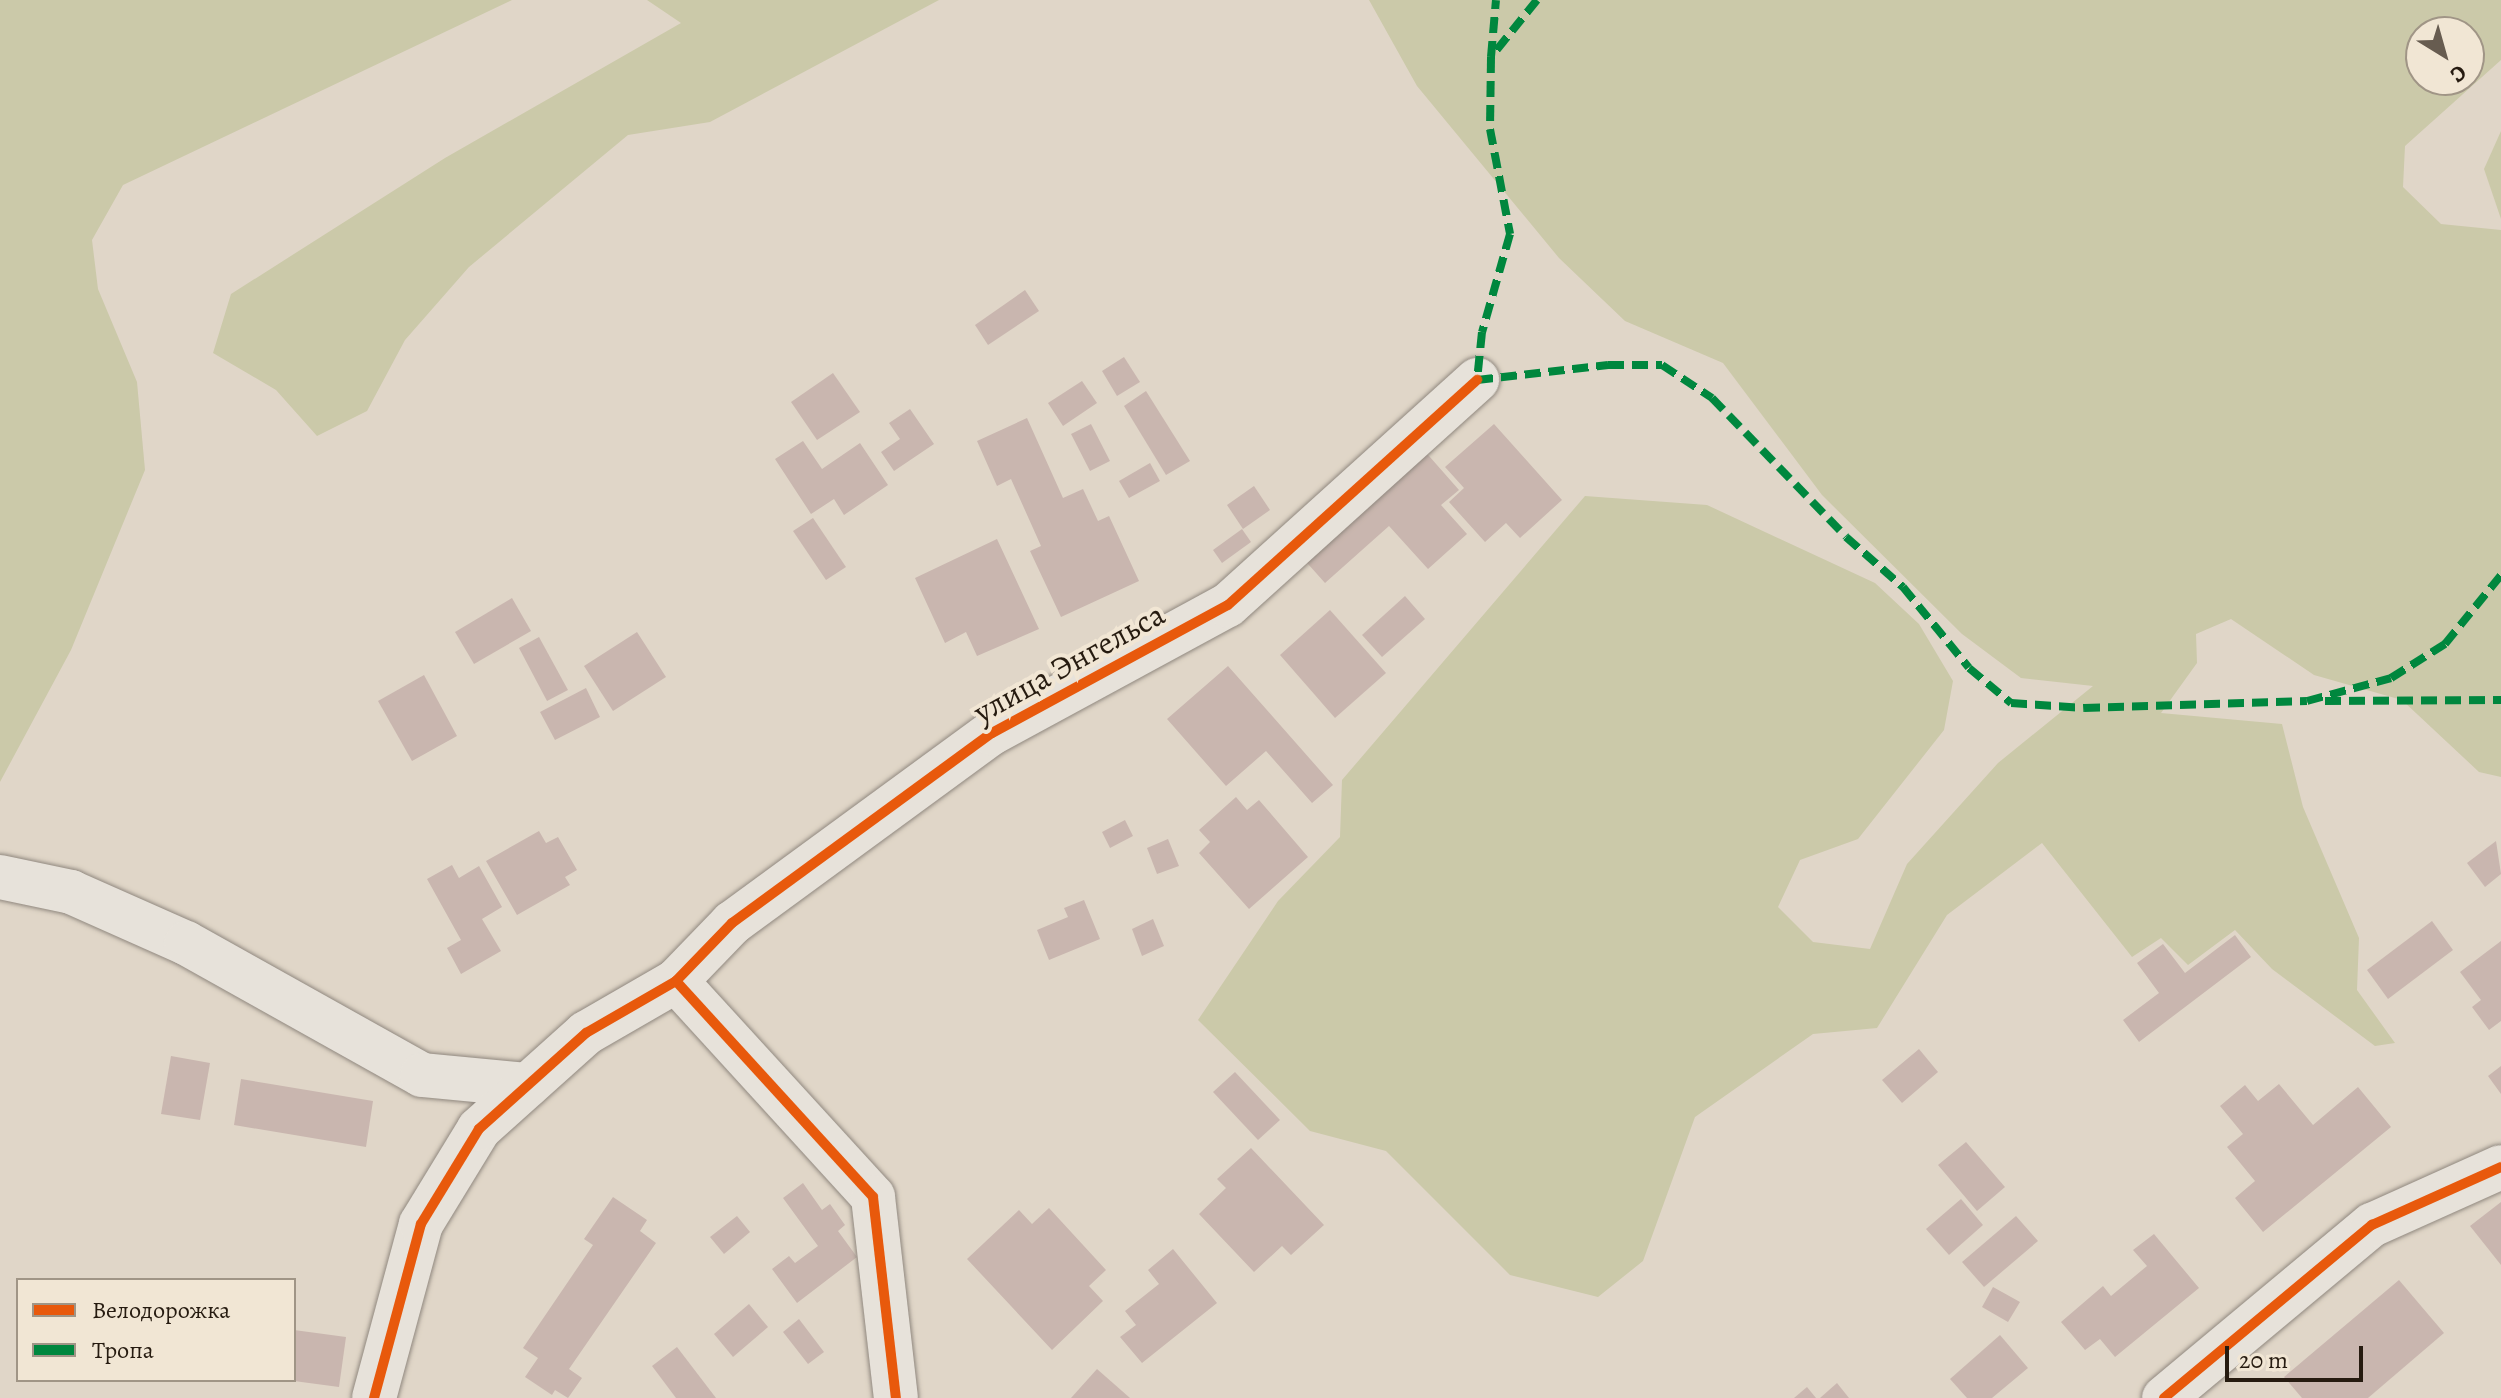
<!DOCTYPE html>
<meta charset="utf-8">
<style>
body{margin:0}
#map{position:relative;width:2501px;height:1398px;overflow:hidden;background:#e0d6c8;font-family:Alegreya,serif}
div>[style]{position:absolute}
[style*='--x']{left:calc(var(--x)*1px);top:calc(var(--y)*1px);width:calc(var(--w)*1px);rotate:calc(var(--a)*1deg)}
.green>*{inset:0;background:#cbc9a9}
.building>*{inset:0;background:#c9b6af}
.roads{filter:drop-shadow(0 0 2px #90887f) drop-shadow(0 0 2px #90887f)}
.minor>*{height:44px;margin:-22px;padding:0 22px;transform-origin:22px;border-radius:22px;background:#e7e2da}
.quiet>*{height:8px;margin-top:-4px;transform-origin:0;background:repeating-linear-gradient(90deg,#00873e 0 16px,transparent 0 24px)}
.cycleway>*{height:10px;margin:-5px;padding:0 5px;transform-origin:5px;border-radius:5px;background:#e8590c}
span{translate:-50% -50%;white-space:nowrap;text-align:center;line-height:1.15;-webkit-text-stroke:8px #f1e6d4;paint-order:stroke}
.street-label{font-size:32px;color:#261b10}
.legend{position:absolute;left:16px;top:1278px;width:280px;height:104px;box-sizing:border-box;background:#f1e6d4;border:2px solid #a09586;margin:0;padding:10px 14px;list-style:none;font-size:24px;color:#261b10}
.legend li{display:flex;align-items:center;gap:16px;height:40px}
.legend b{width:40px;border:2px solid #a09586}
.north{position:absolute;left:2405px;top:16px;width:80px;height:80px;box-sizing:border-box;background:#f1e6d4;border:2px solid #a09586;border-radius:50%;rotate:143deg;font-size:22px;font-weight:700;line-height:32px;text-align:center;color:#261b10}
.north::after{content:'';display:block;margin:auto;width:28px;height:36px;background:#675c50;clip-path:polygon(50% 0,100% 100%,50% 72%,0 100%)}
.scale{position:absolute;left:2225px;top:1346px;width:138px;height:36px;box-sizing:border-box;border:4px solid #261b10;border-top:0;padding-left:10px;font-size:24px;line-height:28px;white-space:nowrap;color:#261b10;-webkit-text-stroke:6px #f1e6d4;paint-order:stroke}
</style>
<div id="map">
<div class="green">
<i style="clip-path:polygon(0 0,512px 0,123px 185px,92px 240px,98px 289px,137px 382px,145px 470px,71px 650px,0 782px)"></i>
<i style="clip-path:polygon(647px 0,939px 0,710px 122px,628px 135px,469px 267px,405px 340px,367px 411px,317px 436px,276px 390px,213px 353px,231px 294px,445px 158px,681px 23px)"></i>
<i style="clip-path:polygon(evenodd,1369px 0,2501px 0,2501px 60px,2405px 146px,2403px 187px,2441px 224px,2501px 230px,2501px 777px,2479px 772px,2402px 700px,2314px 675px,2231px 619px,2196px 634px,2197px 663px,2161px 713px,2282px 724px,2303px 807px,2359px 938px,2357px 990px,2395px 1043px,2375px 1046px,2272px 969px,2235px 930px,2188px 965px,2161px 938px,2132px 957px,2042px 843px,1947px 915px,1877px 1028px,1813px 1034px,1695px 1117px,1643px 1261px,1598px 1297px,1510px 1275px,1386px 1151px,1310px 1131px,1198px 1020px,1278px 901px,1340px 837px,1342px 780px,1585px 496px,1707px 505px,1875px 583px,1919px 624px,1953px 681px,1944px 730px,1858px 839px,1800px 860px,1778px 907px,1813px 942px,1870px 949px,1907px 864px,1998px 763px,2093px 686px,2021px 678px,1962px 634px,1822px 495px,1723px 363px,1625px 321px,1559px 258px,1417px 86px,1369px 0,2421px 32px,2469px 32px,2469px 80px,2421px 80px,2421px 32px)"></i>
<i style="clip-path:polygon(2501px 131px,2501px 219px,2484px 169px)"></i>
</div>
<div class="building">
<i style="clip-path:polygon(1025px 290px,1039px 311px,988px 345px,975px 325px)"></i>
<i style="clip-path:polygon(1124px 357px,1140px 382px,1117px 396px,1102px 371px)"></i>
<i style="clip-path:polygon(833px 373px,860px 412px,817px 440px,791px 402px)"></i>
<i style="clip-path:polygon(1082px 381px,1097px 403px,1063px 426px,1048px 403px)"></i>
<i style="clip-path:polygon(1146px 391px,1190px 461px,1166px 475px,1124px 406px)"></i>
<i style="clip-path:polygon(910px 409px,934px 444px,894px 471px,881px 452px,900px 439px,889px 423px)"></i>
<i style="clip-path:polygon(1027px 418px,1063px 498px,1083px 489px,1098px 521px,1109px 516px,1139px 581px,1061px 617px,1030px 551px,1041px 546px,1011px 479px,997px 486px,977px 441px)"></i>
<i style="clip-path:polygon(1091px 424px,1110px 461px,1090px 471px,1071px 434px)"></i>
<i style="clip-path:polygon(1494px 424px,1562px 500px,1520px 538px,1506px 523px,1485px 542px,1449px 502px,1464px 488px,1445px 467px)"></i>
<i style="clip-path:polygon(803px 441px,822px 469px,860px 443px,888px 485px,844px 515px,834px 499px,811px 514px,775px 459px)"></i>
<i style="clip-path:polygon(1422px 448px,1459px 490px,1441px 505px,1467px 534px,1428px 569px,1389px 526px,1325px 583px,1300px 555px)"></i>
<i style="clip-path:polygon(1150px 463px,1160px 481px,1129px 498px,1119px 481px)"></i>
<i style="clip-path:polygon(1254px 486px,1270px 510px,1243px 529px,1227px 505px)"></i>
<i style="clip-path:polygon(813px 518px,846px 567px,826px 580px,793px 531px)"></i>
<i style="clip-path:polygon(1242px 529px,1251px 542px,1222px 563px,1213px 550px)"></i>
<i style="clip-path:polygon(997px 539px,1039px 629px,977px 656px,966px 632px,945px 643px,915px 578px)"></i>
<i style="clip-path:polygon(1405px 596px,1425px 619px,1382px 657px,1362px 635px)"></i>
<i style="clip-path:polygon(512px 598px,531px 631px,474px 664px,455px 632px)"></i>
<i style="clip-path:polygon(1330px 610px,1386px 673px,1335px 718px,1280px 655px)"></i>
<i style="clip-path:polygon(637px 632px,666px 677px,613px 711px,584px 666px)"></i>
<i style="clip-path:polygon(539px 637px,568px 690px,547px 701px,519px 648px)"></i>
<i style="clip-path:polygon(1228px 666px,1333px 785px,1312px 803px,1266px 751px,1226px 786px,1167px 719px)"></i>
<i style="clip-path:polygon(424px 675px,457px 736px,412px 761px,378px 701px)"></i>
<i style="clip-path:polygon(586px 688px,600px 717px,555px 740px,540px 712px)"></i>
<i style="clip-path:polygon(1236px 797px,1247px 810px,1259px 800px,1308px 857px,1249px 909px,1199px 853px,1210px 842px,1199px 830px)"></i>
<i style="clip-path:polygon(1125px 820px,1133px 836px,1110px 848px,1102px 832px)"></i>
<i style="clip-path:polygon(539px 831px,546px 843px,558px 837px,577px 870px,565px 877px,570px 885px,517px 915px,486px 861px)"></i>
<i style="clip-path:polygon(1168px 839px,1179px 866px,1157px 874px,1147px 848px)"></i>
<i style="clip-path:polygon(2496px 841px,2501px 874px,2485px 887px,2467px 863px)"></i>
<i style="clip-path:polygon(452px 865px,459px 878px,479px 866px,502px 907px,482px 919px,501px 951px,461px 974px,447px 948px,461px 940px,427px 879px)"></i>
<i style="clip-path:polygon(1084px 900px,1100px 939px,1049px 960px,1037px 930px,1068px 917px,1064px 908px)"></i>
<i style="clip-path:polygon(1153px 919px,1164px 946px,1142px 956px,1132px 929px)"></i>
<i style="clip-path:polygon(2432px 921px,2453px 950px,2388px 999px,2367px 970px)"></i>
<i style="clip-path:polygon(2235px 935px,2251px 957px,2139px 1042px,2123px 1020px,2159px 993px,2137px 963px,2163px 944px,2185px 973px)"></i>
<i style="clip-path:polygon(2501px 941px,2501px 1021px,2489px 1030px,2472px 1007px,2481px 1000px,2460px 972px)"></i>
<i style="clip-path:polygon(1919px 1049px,1938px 1072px,1902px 1103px,1882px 1080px)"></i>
<i style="clip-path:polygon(171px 1056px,210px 1063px,200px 1120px,161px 1114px)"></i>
<i style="clip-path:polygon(2501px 1066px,2501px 1094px,2488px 1076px)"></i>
<i style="clip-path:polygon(1235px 1072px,1280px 1120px,1258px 1140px,1213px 1092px)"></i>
<i style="clip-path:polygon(241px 1079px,373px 1101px,366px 1147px,234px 1125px)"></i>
<i style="clip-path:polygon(2279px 1084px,2313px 1125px,2358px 1087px,2391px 1127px,2263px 1232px,2235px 1198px,2255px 1181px,2227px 1147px,2243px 1134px,2220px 1106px,2245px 1085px,2258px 1101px)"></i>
<i style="clip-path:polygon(1966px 1142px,2005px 1187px,1977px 1211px,1938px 1165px)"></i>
<i style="clip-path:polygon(1251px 1148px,1324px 1225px,1291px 1255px,1282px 1246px,1254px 1272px,1199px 1214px,1226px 1188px,1217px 1179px)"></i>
<i style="clip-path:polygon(803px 1183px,822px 1210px,830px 1204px,845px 1225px,838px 1231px,857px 1257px,797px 1303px,772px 1269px,789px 1256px,795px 1263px,818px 1246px,783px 1198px)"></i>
<i style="clip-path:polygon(613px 1197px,647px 1220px,640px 1231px,656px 1243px,569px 1369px,582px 1378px,568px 1398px,555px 1390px,552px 1395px,525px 1377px,538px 1358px,523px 1348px,593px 1245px,584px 1239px)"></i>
<i style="clip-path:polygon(1961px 1199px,1983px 1225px,1949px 1255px,1926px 1229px)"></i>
<i style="clip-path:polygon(2501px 1202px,2501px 1265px,2470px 1226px)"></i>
<i style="clip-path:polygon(1049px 1208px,1106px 1270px,1089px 1286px,1103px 1301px,1052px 1350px,967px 1259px,1019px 1210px,1032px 1224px)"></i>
<i style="clip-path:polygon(737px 1216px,750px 1232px,724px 1254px,710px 1237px)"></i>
<i style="clip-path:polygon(2016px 1216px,2038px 1241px,1984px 1287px,1962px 1262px)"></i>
<i style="clip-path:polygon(2154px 1234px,2199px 1288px,2115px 1357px,2100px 1339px,2085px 1350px,2061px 1322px,2103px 1286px,2111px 1296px,2147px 1266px,2133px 1250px)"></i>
<i style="clip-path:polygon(1173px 1249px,1217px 1303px,1142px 1363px,1120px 1337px,1136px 1325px,1125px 1311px,1159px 1284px,1148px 1270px)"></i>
<i style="clip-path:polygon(2399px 1280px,2444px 1333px,2368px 1398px,2302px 1398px,2284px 1377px)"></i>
<i style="clip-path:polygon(1993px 1287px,2020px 1302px,2008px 1322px,1982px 1307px)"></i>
<i style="clip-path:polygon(749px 1304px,768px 1327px,733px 1357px,714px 1334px)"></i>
<i style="clip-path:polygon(799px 1319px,824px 1352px,808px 1364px,783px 1332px)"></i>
<i style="clip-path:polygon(294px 1330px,346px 1337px,339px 1387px,294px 1381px)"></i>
<i style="clip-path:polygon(2000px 1335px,2028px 1368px,1992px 1398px,1967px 1398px,1950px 1379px)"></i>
<i style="clip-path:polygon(677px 1347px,716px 1398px,676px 1398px,652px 1366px)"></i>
<i style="clip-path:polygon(1097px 1369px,1130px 1398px,1071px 1398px)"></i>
<i style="clip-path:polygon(1837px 1383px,1849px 1398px,1820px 1398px)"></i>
<i style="clip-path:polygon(1807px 1387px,1816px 1398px,1794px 1398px)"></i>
</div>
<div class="roads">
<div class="minor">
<i style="--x:0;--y:877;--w:73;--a:11.9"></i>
<i style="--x:71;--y:892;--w:126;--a:23.9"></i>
<i style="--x:186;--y:943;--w:270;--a:29.2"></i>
<i style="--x:422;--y:1075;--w:106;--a:5.4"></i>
<i style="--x:676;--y:981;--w:292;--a:47.6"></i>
<i style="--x:873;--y:1197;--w:202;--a:83.5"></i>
<i style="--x:374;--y:1398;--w:180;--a:-74.9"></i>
<i style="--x:421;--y:1224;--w:111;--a:-58.6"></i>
<i style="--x:479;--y:1129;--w:144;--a:-41.9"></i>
<i style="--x:586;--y:1033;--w:104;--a:-30"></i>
<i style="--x:676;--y:981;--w:81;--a:-46"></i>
<i style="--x:732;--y:923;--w:322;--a:-36.2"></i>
<i style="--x:992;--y:733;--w:268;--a:-28.5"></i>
<i style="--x:1228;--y:605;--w:336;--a:-42.1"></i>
<i style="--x:2164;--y:1398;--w:271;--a:-39.8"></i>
<i style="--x:2372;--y:1225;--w:141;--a:-24.2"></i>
</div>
</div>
<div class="quiet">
<i style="--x:1537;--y:0;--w:73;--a:128.9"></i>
<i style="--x:1491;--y:57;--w:72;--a:90.8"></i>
<i style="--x:1490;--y:129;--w:107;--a:79.2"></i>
<i style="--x:1510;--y:234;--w:102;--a:105.9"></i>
<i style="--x:1482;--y:332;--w:48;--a:95.9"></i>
<i style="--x:1477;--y:380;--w:132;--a:-6.5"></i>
<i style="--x:1608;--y:365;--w:54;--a:0"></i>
<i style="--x:1662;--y:365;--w:60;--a:33.4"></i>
<i style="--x:1712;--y:398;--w:193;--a:46"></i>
<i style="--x:1846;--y:537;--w:76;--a:41.3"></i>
<i style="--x:1903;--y:587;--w:104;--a:50.8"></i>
<i style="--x:1969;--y:668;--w:55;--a:39.8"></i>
<i style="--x:2011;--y:703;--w:73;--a:3.9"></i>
<i style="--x:2084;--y:708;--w:223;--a:-1.8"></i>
<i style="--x:2307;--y:701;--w:87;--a:-15.3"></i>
<i style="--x:2391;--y:678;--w:64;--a:-32.2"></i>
<i style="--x:2445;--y:644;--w:89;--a:-50.9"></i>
<i style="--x:1491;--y:57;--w:57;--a:-85"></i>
<i style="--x:2325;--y:701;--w:176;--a:-0.3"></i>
</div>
<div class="cycleway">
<i style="--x:676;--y:981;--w:292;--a:47.6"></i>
<i style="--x:873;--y:1197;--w:202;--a:83.5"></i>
<i style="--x:374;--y:1398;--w:180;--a:-74.9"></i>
<i style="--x:421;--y:1224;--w:111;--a:-58.6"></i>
<i style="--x:479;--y:1129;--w:144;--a:-41.9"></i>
<i style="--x:586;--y:1033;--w:104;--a:-30"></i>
<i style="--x:676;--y:981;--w:81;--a:-46"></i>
<i style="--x:732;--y:923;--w:322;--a:-36.2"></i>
<i style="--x:992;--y:733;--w:268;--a:-28.5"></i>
<i style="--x:1228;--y:605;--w:336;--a:-42.1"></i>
<i style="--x:2164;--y:1398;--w:271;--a:-39.8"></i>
<i style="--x:2372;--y:1225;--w:141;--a:-24.2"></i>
</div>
<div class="street-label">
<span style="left:1069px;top:663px;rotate:-29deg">улица Энгельса</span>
</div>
<ul class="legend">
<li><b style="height:10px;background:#e8590c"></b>Велодорожка</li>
<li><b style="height:10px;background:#00873e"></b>Тропа</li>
</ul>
<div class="north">С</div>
<div class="scale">20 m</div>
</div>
